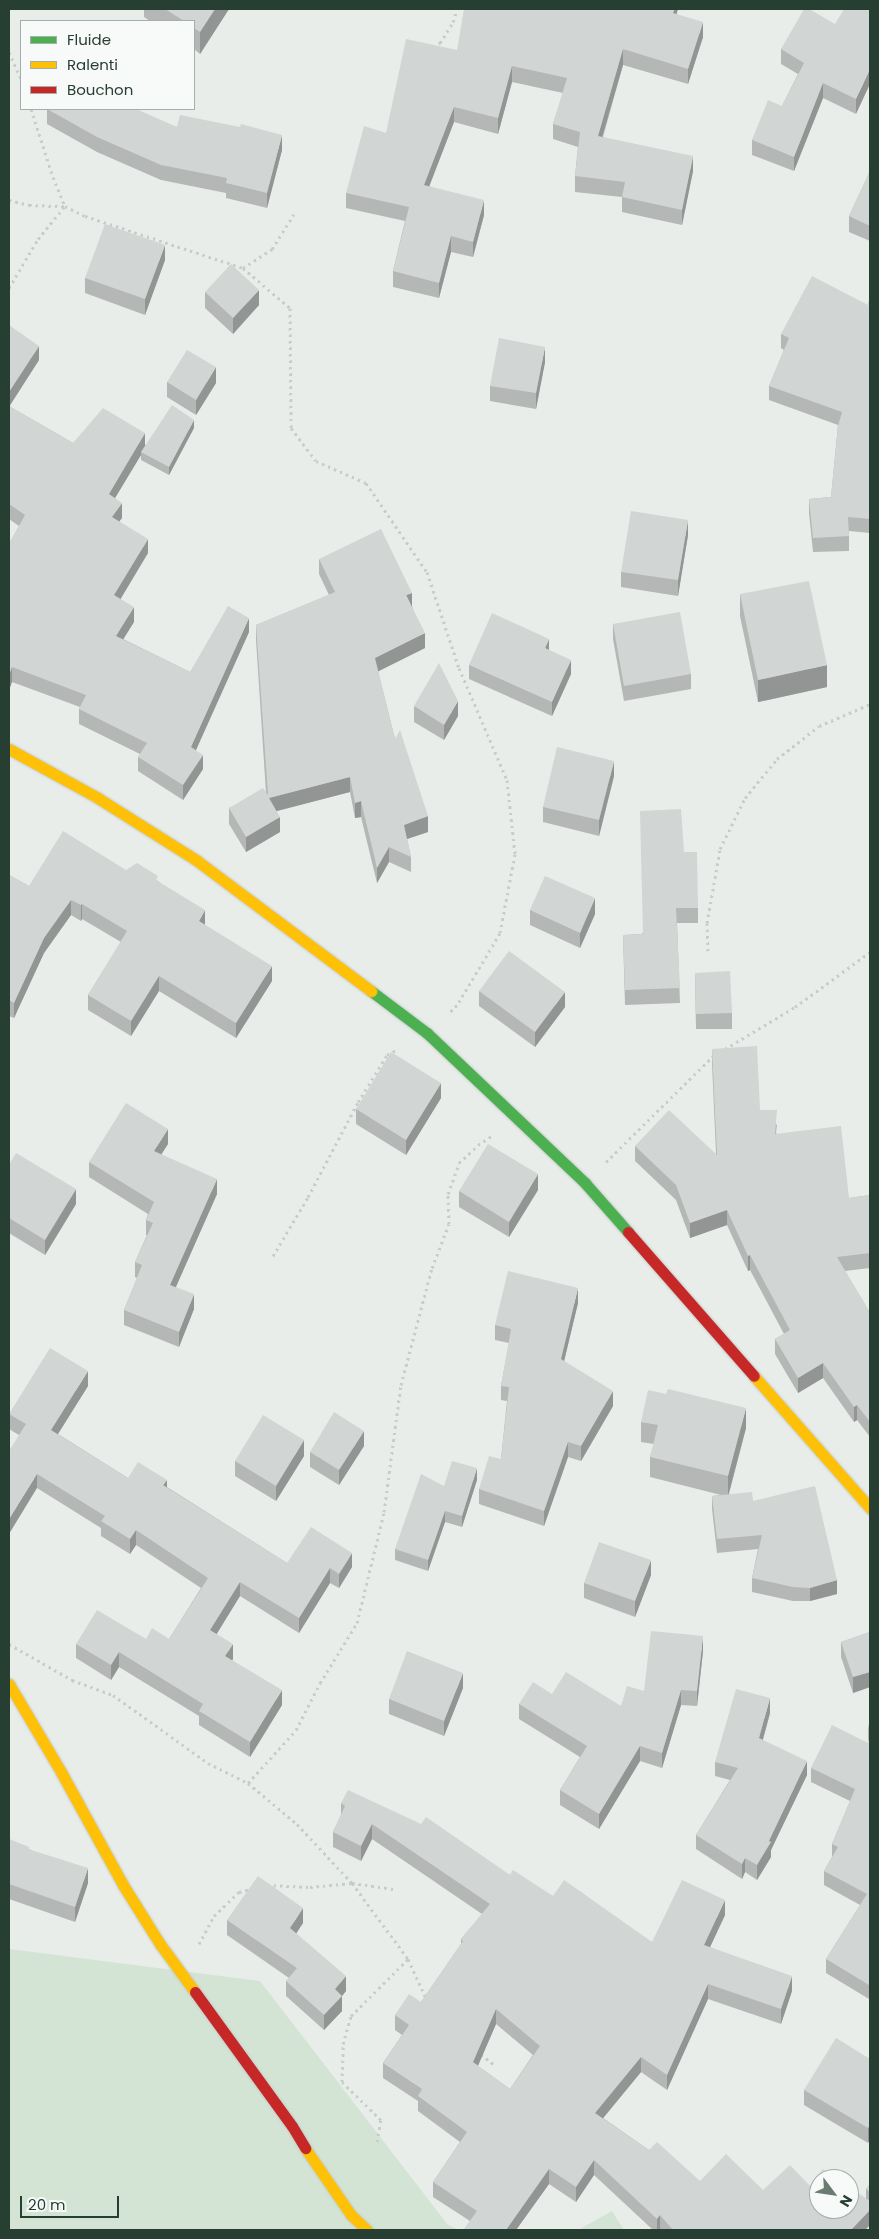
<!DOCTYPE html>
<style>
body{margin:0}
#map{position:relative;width:879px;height:2239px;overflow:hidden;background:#e8edea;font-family:Poppins,sans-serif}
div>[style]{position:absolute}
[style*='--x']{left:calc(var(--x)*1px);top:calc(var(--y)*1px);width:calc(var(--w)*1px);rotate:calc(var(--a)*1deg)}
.green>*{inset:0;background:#d3e4d5}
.path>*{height:3px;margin-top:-1.5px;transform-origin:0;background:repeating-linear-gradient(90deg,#c7cec9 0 2.5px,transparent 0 6.5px)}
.roads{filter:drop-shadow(0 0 1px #c4cac7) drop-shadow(0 0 1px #c4cac7)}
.fast>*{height:11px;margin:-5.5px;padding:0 5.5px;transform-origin:5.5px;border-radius:5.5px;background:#4caf50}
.slow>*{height:11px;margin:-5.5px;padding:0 5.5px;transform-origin:5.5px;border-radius:5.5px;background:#ffc107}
.jam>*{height:11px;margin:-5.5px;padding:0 5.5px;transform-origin:5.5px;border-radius:5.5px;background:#c62828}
.wall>*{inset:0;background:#b4b7b5}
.shaded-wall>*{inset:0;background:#929594}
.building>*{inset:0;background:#d1d5d3}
span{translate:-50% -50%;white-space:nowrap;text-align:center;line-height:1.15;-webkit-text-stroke:4px #f7faf8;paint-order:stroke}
.frame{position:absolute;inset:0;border:10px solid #273e32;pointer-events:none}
.legend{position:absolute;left:20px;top:20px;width:175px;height:90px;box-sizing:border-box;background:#f7faf8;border:1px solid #a4afa9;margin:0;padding:6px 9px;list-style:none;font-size:15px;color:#273e32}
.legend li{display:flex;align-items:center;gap:10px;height:25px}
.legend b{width:25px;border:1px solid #a4afa9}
.north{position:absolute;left:809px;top:2169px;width:50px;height:50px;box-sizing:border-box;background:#f7faf8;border:1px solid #a4afa9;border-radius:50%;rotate:121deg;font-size:14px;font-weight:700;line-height:20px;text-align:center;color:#273e32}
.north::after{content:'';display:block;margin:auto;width:18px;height:22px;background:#6b7b72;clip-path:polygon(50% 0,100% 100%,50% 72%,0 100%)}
.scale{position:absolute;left:20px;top:2196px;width:99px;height:22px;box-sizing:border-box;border:2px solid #273e32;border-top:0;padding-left:6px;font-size:15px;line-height:18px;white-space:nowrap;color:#273e32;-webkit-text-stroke:4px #f7faf8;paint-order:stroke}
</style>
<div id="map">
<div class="green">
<i style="clip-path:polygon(9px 1949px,260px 1981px,448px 2225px,459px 2230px,9px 2230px)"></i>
<i style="clip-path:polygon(612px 2211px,624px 2230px,578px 2230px)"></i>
</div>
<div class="path">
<i style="--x:433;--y:47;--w:8;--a:-30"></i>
<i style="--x:440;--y:43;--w:25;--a:-58"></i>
<i style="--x:453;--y:22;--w:14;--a:-73"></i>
<i style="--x:9;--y:52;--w:30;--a:66"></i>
<i style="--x:31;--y:109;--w:71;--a:72.1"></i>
<i style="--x:53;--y:177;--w:31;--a:68"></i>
<i style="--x:65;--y:206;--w:22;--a:27"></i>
<i style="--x:85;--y:216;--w:166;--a:18.2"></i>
<i style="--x:243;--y:268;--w:62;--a:40.4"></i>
<i style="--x:290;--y:308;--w:120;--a:89.5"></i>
<i style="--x:291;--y:428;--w:41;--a:52.9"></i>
<i style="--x:316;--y:461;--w:55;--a:23.7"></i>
<i style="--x:366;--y:483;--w:108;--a:55.6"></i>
<i style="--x:427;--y:572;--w:101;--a:71.6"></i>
<i style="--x:459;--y:668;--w:122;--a:66.8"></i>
<i style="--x:507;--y:780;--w:74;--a:83.8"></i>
<i style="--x:515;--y:854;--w:80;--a:100.8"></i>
<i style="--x:500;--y:933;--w:84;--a:120.8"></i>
<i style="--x:457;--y:1005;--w:10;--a:135"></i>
<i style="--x:9;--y:200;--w:21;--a:14"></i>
<i style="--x:29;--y:205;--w:36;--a:2"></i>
<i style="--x:243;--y:268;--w:35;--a:-33"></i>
<i style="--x:272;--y:249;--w:41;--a:-57.8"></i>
<i style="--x:9;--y:288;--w:57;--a:-59.4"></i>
<i style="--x:38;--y:239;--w:43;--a:-50.7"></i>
<i style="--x:708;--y:951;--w:28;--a:-92"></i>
<i style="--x:707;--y:923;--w:75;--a:-80"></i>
<i style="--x:720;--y:849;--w:57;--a:-63.9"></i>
<i style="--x:745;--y:798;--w:50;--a:-50.6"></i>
<i style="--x:777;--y:759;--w:53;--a:-38.2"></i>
<i style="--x:819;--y:726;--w:56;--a:-23.3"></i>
<i style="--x:725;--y:1049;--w:82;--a:-31"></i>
<i style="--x:795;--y:1007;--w:93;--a:-36.3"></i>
<i style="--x:606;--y:1162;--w:151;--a:-44.7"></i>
<i style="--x:273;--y:1256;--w:69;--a:-59.3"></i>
<i style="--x:308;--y:1197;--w:107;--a:-62.2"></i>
<i style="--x:358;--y:1102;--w:55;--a:-58.3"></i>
<i style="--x:387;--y:1055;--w:13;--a:-29"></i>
<i style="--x:9;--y:1644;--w:73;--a:29.7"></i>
<i style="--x:72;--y:1680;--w:44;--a:20.1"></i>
<i style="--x:113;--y:1695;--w:117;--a:35.6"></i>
<i style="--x:208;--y:1763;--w:45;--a:26.6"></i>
<i style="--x:248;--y:1783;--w:64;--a:39.9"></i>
<i style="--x:297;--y:1824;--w:81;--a:47"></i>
<i style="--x:352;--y:1883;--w:94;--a:53.6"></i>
<i style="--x:408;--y:1959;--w:43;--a:65.2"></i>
<i style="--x:248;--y:1783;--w:72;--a:-47.8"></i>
<i style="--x:296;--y:1730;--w:53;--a:-62.9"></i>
<i style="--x:320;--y:1683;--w:70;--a:-58.3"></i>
<i style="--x:357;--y:1623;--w:114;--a:-76.3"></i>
<i style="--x:384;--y:1512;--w:128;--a:-82.4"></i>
<i style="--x:401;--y:1385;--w:121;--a:-75.2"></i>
<i style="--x:432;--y:1268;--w:47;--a:-68.9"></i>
<i style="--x:449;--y:1224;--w:30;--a:-92"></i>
<i style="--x:448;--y:1194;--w:33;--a:-70"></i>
<i style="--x:459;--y:1163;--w:26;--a:-43"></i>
<i style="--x:478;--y:1145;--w:17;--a:-33"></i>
<i style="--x:267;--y:1885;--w:43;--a:2.7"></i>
<i style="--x:310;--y:1887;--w:42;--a:-5.4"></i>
<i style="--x:352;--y:1883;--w:42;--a:8.1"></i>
<i style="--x:199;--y:1944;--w:32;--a:-62"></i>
<i style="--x:214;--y:1916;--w:35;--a:-44"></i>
<i style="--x:239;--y:1892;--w:12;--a:-14"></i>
<i style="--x:481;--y:2054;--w:17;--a:40"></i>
<i style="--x:377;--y:2142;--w:22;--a:-80"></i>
<i style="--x:381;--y:2120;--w:54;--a:-135.7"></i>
<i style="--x:342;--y:2082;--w:38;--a:-88"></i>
<i style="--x:343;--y:2044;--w:29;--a:-74"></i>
<i style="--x:351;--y:2016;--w:81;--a:-45"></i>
</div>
<div class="roads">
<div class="fast">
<i style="--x:371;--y:991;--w:70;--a:36.9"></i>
<i style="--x:427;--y:1033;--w:218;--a:43.5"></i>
<i style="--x:585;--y:1183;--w:65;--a:48.7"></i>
</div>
<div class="slow">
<i style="--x:9;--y:749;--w:102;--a:28.8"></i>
<i style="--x:98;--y:798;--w:116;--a:32.3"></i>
<i style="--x:196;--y:860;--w:219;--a:36.8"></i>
<i style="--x:754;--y:1376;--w:176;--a:48.7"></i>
<i style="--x:9;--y:1684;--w:102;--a:59.4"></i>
<i style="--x:61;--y:1772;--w:129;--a:61.2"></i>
<i style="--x:123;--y:1885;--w:70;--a:57.9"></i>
<i style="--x:160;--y:1944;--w:59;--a:53.9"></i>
<i style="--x:305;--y:2148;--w:81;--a:55.5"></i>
<i style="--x:351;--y:2215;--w:22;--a:43"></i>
</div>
<div class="jam">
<i style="--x:628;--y:1232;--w:191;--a:48.8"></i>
<i style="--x:195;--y:1992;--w:165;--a:54.1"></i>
<i style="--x:292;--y:2126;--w:26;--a:59"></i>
</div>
</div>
<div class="wall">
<i style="clip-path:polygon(144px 9px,229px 9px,200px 54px,194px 49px,194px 21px,150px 21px,144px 17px)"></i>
<i style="clip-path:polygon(870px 9px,856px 114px,823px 98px,794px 171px,752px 155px,752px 140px,782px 106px,798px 74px,781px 64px,781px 49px)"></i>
<i style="clip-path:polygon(677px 14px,703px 37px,688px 84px,623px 65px,603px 137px,693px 171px,682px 225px,622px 212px,622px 197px,575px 192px,575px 176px,578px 147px,553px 139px,553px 124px,563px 93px,512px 82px,498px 134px,454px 122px,429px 186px,484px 215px,473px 257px,451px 252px,439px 298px,393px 287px,393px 271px,405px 221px,346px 208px,346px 193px,386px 133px,457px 50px)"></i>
<i style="clip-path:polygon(47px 109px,177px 127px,282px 150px,267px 208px,226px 198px,226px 193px,161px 180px,97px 152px,47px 124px)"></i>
<i style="clip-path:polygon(870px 171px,870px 241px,849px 232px,849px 216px)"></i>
<i style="clip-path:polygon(165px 260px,145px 315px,85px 293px,85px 278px)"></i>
<i style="clip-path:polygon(205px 292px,259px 305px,233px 334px,205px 308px)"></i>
<i style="clip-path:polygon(870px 297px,870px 533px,849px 531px,849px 551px,813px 552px,809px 513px,809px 499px,831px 497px,838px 425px,769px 400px,769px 386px,784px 350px,781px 348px,781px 334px,868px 305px)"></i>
<i style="clip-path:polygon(9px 325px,39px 360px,9px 406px,73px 443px,145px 445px,194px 428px,169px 475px,141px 460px,141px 455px,115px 498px,122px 518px,119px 521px,148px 553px,120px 599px,134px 622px,123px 639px,190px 672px,249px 632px,196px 750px,203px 769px,183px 800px,138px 771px,138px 757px,140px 754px,79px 724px,79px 709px,80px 707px,12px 682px,9px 690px,9px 544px,19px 526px,9px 519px)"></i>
<i style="clip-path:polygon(545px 362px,536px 409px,490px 401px,490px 386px)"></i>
<i style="clip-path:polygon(167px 382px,216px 383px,196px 415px,167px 397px)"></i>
<i style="clip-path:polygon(688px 535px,678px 596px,621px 587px,621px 572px)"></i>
<i style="clip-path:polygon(319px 559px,412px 606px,425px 648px,378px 671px,395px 739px,428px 832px,407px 839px,411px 857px,411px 872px,389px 862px,377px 883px,361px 817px,355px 818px,350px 792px,277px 811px,280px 832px,246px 852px,229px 824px,229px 808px,266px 793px,256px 640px,256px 625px,329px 595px,319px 574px)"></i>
<i style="clip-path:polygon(740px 594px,827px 687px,758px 702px,740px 616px)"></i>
<i style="clip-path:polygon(613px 624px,691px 674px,691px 689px,624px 701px,613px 639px)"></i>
<i style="clip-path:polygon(549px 650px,571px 674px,552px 716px,469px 679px,469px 665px)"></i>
<i style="clip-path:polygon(414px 706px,458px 716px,444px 740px,414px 722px)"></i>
<i style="clip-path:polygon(614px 776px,599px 836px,543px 822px,543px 807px)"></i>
<i style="clip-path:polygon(684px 852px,698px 908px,698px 923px,677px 923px,680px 1003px,625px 1005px,623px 935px,642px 934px)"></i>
<i style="clip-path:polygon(126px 870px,158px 881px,205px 925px,272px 981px,236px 1038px,159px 991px,131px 1036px,88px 1010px,88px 995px,121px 942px,82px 919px,81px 921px,71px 915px,44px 953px,14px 1018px,9px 1016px,9px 875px,29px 886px)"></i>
<i style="clip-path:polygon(530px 910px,595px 914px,580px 948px,530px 925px)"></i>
<i style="clip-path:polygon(695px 973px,732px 1013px,732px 1029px,696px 1029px)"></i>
<i style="clip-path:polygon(479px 991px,565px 1007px,535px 1047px,479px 1006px)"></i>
<i style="clip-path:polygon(712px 1049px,760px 1110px,777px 1125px,776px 1133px,849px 1198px,870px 1195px,870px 1268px,845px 1271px,869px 1311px,870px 1310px,870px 1437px,857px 1420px,854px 1422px,823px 1378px,798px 1393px,775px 1354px,775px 1339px,784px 1334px,750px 1270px,748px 1271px,727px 1225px,690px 1238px,676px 1200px,635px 1161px,635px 1146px,716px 1154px,712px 1064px)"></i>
<i style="clip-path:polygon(441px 1098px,406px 1155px,356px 1124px,356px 1109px)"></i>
<i style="clip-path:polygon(168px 1144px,161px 1154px,217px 1194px,176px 1287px,194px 1309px,179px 1347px,124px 1325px,124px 1310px,137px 1278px,135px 1277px,135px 1262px,147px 1235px,146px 1235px,146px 1220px,148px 1214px,89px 1177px,89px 1162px)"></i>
<i style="clip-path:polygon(9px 1165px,76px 1204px,45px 1255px,9px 1233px)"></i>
<i style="clip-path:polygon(538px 1190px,509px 1237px,459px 1207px,459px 1191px)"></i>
<i style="clip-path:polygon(578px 1303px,564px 1361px,613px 1406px,581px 1461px,568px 1457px,544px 1526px,479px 1504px,479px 1489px,501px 1459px,507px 1401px,501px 1400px,501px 1386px,509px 1343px,495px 1340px,495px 1325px)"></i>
<i style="clip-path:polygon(88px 1386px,58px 1434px,128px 1478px,167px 1487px,287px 1563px,352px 1567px,339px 1588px,330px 1583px,299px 1633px,240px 1596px,216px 1634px,233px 1659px,232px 1660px,282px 1705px,250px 1757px,199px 1725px,199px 1716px,119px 1667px,111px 1680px,76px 1658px,76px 1644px,146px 1639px,169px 1639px,201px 1588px,136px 1545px,130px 1554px,101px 1536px,101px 1528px,37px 1488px,19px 1435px,9px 1429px,9px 1414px)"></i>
<i style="clip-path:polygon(641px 1422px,746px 1428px,729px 1494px,753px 1501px,837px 1594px,810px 1601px,793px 1601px,752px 1592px,752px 1578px,758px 1549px,717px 1553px,712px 1509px,712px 1496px,721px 1495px,650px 1477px,650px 1457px,654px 1444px,641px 1442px)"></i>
<i style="clip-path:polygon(364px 1446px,339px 1485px,310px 1467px,310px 1452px)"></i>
<i style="clip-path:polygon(304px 1456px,276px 1501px,235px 1476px,235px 1461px)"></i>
<i style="clip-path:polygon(477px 1480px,462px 1527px,445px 1522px,428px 1571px,395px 1560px,395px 1549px,444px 1486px)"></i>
<i style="clip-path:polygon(651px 1575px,635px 1617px,584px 1598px,584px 1583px)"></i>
<i style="clip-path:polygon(870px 1632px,870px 1687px,853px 1693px,841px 1657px,841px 1642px)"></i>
<i style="clip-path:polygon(703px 1651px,697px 1706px,681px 1705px,662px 1768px,640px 1761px,599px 1829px,560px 1805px,560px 1790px,580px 1757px,519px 1719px,519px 1704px,552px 1694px,621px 1706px,644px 1691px)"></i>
<i style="clip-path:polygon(463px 1688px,444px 1736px,389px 1714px,389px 1699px)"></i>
<i style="clip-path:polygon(770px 1713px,763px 1740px,807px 1775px,771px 1850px,771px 1857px,757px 1880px,745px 1872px,742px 1879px,696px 1849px,696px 1835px,730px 1780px,715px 1776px,715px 1762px)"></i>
<i style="clip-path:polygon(868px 1725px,870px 1726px,870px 1996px,869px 1999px,826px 1973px,826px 1959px,860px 1905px,824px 1885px,824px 1871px,832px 1857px,832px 1844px,850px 1801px,811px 1782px,811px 1768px,869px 1743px,868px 1739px)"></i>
<i style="clip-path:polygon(evenodd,341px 1803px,510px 1875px,553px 1896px,652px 1942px,725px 1915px,710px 1947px,792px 1991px,781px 2024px,708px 1999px,667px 2090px,641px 2072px,603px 2118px,649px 2150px,700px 2181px,763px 2190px,810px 2186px,866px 2199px,866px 2189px,870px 2184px,870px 2225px,865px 2230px,653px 2230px,594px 2175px,576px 2202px,549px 2184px,516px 2230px,464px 2230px,470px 2221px,433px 2197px,433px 2182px,460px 2142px,418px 2111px,418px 2101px,383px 2078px,383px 2063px,402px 2035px,395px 2030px,395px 2015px,421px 2002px,461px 1944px,461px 1939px,482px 1914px,372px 1839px,361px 1861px,333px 1847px,333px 1832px,341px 1815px,341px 1803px,496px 2024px,533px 2055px,510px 2089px,478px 2066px,496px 2024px)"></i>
<i style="clip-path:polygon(9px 1839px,29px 1849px,88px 1883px,75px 1922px,9px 1899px)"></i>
<i style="clip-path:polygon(227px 1920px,303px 1923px,296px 1933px,346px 1991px,342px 1996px,342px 2011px,324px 2030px,286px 1996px,286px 1981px,289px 1978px,227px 1935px)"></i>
<i style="clip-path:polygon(870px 2059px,870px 2139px,868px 2143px,804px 2105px,804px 2090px)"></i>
</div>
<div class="shaded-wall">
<i style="clip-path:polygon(215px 9px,229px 9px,200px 54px,200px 32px)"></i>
<i style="clip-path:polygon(674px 9px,678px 9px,673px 28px,673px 13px)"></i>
<i style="clip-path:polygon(703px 22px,703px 37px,688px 84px,688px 69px)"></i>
<i style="clip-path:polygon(623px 49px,623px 65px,598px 151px,598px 136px)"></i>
<i style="clip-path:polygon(512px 66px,512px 82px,498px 134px,498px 118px)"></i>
<i style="clip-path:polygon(870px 69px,870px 84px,856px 114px,856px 99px)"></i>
<i style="clip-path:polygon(823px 83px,823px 98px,794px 171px,794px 157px)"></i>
<i style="clip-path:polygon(454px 107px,454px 122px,424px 200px,424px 185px)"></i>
<i style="clip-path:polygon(282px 135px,282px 150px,267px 208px,267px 193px)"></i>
<i style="clip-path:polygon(693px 156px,693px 171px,682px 225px,682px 210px)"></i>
<i style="clip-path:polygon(484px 200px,484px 215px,473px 257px,473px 242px)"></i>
<i style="clip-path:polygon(451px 236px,451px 252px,439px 298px,439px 283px)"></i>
<i style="clip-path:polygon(165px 245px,165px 260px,145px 315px,145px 299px)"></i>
<i style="clip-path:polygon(259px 290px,259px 305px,233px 334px,233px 318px)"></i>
<i style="clip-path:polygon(39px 346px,39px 360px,9px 407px,9px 392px)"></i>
<i style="clip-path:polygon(545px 347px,545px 362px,536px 409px,536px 393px)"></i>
<i style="clip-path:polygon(216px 367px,216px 383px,196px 415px,196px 400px)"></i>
<i style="clip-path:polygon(194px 420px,194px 428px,169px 475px,169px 467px)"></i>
<i style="clip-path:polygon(145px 433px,145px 447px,141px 452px,141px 455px,109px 508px,109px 494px)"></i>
<i style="clip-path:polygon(122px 503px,122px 518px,112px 531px,112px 517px)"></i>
<i style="clip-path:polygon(688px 520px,688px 535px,678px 596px,678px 580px)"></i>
<i style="clip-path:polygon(148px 539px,148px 553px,114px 610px,114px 595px)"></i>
<i style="clip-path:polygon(412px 593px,412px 608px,406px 595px)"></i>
<i style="clip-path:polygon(134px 607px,134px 622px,116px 651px,116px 636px)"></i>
<i style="clip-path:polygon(249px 618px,249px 632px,191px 761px,191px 747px)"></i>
<i style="clip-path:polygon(425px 633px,425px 648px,375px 673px,375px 658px)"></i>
<i style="clip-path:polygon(549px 639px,549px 653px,545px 648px)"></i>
<i style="clip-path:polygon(571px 660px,571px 674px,552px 716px,552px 702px)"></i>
<i style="clip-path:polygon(827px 665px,827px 687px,758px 702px,758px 680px)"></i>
<i style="clip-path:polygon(12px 667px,12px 682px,9px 690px,9px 675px)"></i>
<i style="clip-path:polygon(458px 701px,458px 716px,444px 740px,444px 725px)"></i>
<i style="clip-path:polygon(203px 755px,203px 769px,183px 800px,183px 785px)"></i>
<i style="clip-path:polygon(614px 761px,614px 776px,599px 836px,599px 820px)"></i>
<i style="clip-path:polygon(350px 777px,350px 792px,269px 813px,269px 798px)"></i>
<i style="clip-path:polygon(361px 801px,361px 817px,355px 818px,355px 803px)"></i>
<i style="clip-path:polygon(428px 816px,428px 832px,404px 840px,404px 825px)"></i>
<i style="clip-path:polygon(280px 817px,280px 832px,246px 852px,246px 837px)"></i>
<i style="clip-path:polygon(389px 847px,389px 862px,377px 883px,377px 868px)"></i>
<i style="clip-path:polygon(595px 898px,595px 914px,580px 948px,580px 933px)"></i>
<i style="clip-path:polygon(71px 900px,71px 915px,44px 953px,14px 1018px,14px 1003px,44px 938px)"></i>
<i style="clip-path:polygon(82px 904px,82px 919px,81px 921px,81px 905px)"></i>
<i style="clip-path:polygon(205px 910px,205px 926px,199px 921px)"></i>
<i style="clip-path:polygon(272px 966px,272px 981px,236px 1038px,236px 1023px)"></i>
<i style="clip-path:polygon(159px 976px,159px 991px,131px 1036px,131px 1021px)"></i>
<i style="clip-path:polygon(565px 992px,565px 1007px,535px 1047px,535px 1032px)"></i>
<i style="clip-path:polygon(441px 1083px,441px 1098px,406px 1155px,406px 1140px)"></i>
<i style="clip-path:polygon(168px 1129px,168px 1144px,154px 1166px,154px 1151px)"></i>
<i style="clip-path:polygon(538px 1174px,538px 1190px,509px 1237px,509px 1222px)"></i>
<i style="clip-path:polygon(217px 1179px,217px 1194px,170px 1300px,170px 1285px)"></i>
<i style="clip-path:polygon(76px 1189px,76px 1204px,45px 1255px,45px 1240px)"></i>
<i style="clip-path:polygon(727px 1210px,727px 1225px,690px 1238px,690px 1223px)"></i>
<i style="clip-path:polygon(750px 1255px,750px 1270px,748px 1271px,748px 1256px)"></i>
<i style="clip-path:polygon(578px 1288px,578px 1303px,561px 1374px,561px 1359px)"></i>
<i style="clip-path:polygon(194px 1294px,194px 1309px,179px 1347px,179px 1332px)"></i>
<i style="clip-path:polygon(823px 1363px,823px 1378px,798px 1393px,798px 1378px)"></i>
<i style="clip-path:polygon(88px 1371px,88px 1386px,51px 1445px,51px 1430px)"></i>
<i style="clip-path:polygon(613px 1391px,613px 1406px,581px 1461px,581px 1446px)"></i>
<i style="clip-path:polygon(857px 1405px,857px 1420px,854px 1422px,854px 1407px)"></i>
<i style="clip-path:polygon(746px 1408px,746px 1428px,728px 1496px,728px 1476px)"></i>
<i style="clip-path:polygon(364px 1431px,364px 1446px,339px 1485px,339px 1470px)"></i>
<i style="clip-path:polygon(304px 1440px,304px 1456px,276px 1501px,276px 1486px)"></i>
<i style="clip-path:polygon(568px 1442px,568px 1457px,544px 1526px,544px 1511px)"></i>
<i style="clip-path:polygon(477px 1468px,477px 1480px,462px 1527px,462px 1516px)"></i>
<i style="clip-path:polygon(37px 1474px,37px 1488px,9px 1534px,9px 1519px)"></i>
<i style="clip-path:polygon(167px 1480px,167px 1494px,163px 1485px)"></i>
<i style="clip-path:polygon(445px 1511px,445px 1522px,428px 1571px,428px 1560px)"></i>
<i style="clip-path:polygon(136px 1530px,136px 1545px,130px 1554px,130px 1539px)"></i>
<i style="clip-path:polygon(352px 1553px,352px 1567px,339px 1588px,339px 1574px)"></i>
<i style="clip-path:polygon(651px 1560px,651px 1575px,635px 1617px,635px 1601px)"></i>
<i style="clip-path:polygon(330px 1568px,330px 1583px,299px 1633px,299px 1618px)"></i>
<i style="clip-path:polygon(837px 1580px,837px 1594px,810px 1601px,810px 1588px)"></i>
<i style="clip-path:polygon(240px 1582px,240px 1596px,210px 1645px,210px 1630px)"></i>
<i style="clip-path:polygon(703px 1636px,703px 1651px,697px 1706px,697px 1691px)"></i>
<i style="clip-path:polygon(233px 1644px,233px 1659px,225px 1670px,225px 1656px)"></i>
<i style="clip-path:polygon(119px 1652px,119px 1667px,111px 1680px,111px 1665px)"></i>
<i style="clip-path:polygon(870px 1672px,870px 1687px,853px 1693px,853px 1677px)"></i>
<i style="clip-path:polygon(463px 1673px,463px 1688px,444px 1736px,444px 1721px)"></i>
<i style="clip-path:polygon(282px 1690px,282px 1705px,250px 1757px,250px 1742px)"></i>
<i style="clip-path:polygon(681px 1690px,681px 1705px,662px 1768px,662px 1753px)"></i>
<i style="clip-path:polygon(770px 1698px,770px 1713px,759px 1753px,759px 1738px)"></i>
<i style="clip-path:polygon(640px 1746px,640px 1761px,599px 1829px,599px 1814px)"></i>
<i style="clip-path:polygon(807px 1761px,807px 1775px,771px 1850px,771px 1857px,757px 1880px,757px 1865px)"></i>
<i style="clip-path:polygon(372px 1824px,372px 1839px,361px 1861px,361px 1846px)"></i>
<i style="clip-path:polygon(745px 1858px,745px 1872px,742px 1879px,742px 1864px)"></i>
<i style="clip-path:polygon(88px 1868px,88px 1883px,75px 1922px,75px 1907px)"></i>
<i style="clip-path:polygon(725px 1900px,725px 1915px,704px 1960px,704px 1945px)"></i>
<i style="clip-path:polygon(303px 1908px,303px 1923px,290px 1943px,290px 1928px)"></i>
<i style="clip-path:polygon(346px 1976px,346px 1991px,342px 1996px,342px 2011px,324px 2030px,324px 2015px,335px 1989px)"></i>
<i style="clip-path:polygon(792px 1976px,792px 1991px,781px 2024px,781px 2009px)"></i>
<i style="clip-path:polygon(870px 1982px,870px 1996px,869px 1999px,869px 1985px)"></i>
<i style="clip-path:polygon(708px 1984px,708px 1999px,667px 2090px,667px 2075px)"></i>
<i style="clip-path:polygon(496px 2009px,496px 2024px,473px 2077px,473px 2062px)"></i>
<i style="clip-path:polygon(641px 2057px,641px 2072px,595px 2128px,595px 2113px)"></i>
<i style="clip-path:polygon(870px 2124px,870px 2139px,868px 2143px,868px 2128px)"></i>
<i style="clip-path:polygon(594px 2160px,594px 2175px,576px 2202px,576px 2187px)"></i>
<i style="clip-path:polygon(549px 2169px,549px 2184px,516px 2230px,506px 2230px)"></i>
<i style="clip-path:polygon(870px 2210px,870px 2225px,865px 2230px,851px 2230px)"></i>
<i style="clip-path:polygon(660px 2215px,660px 2230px,657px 2230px,657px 2219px)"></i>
</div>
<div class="building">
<i style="clip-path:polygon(165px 9px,215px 9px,200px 32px,194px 28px,194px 21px,184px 21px)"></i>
<i style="clip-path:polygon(464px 9px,674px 9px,673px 13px,703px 22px,688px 69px,623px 49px,598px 136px,693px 156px,682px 210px,622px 197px,625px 182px,575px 176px,580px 132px,583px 133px,553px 124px,567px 78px,512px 66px,498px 118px,454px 107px,424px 185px,484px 200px,473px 242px,451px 236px,439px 283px,393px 271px,409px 207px,346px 193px,364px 126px,386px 133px,406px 39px,457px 50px)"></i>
<i style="clip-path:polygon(804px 9px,809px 9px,835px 24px,844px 9px,870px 9px,870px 69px,856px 99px,823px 83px,794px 157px,752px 140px,768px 100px,782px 106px,804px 63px,781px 49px)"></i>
<i style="clip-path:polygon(47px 109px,136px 109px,177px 127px,180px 115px,240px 127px,241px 124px,282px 135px,267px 193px,226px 183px,227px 178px,161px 165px,97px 137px)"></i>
<i style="clip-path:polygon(870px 171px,870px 226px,849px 216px)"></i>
<i style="clip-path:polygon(105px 224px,165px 245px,145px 299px,85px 278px)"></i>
<i style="clip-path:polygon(231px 264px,259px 290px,233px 318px,205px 292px)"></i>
<i style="clip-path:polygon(812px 276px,868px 305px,870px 297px,870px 519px,848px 517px,849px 536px,813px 538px,809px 499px,831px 497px,838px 426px,842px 412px,769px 386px,789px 338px,781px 334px)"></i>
<i style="clip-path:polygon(9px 325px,39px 346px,9px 392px)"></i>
<i style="clip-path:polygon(499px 338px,545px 347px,536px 393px,490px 386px)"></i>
<i style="clip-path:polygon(187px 350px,216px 367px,196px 400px,167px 382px)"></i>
<i style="clip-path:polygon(172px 405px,194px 420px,169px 467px,141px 452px)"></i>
<i style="clip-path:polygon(9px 406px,73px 443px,103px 408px,145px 433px,109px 494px,122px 503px,112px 517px,148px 539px,114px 595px,134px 607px,116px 636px,190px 672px,228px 606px,249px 618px,191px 747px,203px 755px,183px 785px,138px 757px,147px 743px,79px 709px,86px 695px,12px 667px,9px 675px,9px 544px,25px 515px,9px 504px)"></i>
<i style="clip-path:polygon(631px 511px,688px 520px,678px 580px,621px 572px)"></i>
<i style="clip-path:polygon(381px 529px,412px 593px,406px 595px,425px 633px,375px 658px,395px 739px,400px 730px,428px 816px,404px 825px,411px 857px,389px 847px,377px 868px,361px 801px,355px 803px,350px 777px,269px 798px,280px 817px,246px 837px,229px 808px,263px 788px,268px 795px,256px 625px,335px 592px,319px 559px)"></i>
<i style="clip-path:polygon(809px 581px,827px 665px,758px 680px,740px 594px)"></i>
<i style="clip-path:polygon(680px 612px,691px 674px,624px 686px,613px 624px)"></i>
<i style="clip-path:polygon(492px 613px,549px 639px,545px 648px,571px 660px,552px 702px,469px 665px)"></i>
<i style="clip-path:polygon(439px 663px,458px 701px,444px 725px,414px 706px)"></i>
<i style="clip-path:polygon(557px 747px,614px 761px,599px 820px,543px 807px)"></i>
<i style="clip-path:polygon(681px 809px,684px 852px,697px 852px,698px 908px,676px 908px,680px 988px,625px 990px,623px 935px,643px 934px,640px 811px)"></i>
<i style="clip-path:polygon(63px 831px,126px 870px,137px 863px,158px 876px,156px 880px,205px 910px,199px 921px,272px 966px,236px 1023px,159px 976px,131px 1021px,88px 995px,127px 931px,82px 904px,81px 905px,71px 900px,44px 938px,14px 1003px,9px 1000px,9px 875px,29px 886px)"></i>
<i style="clip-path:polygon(545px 876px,595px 898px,580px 933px,530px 910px)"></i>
<i style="clip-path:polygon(509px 951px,565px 992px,535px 1032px,479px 991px)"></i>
<i style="clip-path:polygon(730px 971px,732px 1013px,696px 1014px,695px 973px)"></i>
<i style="clip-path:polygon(757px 1046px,760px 1110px,777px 1110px,775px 1134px,841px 1126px,849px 1198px,870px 1195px,870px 1253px,837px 1257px,869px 1311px,870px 1310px,870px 1422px,857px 1405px,854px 1407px,823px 1363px,798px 1378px,775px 1339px,790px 1330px,750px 1255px,748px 1256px,727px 1210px,690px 1223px,676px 1185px,635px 1146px,669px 1110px,717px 1155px,712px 1049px)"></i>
<i style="clip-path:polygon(391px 1052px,441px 1083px,406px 1140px,356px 1109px)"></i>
<i style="clip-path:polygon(126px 1103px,168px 1129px,154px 1151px,217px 1179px,170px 1285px,194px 1294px,179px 1332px,124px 1310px,142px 1265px,135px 1262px,153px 1223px,146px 1220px,154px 1202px,89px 1162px)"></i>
<i style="clip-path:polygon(488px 1144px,538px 1174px,509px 1222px,459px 1191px)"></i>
<i style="clip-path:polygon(16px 1153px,76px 1189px,45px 1240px,9px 1218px,9px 1165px)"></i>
<i style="clip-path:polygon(508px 1271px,578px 1288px,561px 1359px,613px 1391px,581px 1446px,568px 1442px,544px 1511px,479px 1489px,489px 1456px,501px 1459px,509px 1387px,501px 1386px,511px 1329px,495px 1325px)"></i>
<i style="clip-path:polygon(50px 1348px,88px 1371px,51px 1430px,128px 1478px,138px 1462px,167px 1480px,163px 1485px,287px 1563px,311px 1527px,352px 1553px,339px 1574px,330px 1568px,299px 1618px,240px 1582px,210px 1630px,233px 1644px,225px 1656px,282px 1690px,250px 1742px,199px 1711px,203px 1704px,119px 1652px,111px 1665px,76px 1644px,97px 1610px,146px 1639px,152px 1628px,169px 1639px,208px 1578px,136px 1530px,130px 1539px,101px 1521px,105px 1516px,37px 1474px,9px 1519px,9px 1451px,26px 1424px,9px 1414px)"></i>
<i style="clip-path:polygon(668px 1389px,746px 1408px,728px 1476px,650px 1457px,658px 1425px,641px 1422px,648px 1390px,666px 1394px)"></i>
<i style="clip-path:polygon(334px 1412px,364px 1431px,339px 1470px,310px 1452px)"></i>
<i style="clip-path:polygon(263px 1415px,304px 1440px,276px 1486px,235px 1461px)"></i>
<i style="clip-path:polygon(452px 1461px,477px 1468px,462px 1516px,445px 1511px,428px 1560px,395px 1549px,421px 1474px,444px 1486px)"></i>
<i style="clip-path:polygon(815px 1486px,837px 1580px,810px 1588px,793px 1587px,752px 1578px,762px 1535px,717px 1539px,712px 1496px,752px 1492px,753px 1501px)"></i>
<i style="clip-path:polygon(599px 1542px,651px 1560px,635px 1601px,584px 1583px)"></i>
<i style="clip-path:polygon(651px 1631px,703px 1636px,697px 1691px,681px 1690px,662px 1753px,640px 1746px,599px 1814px,560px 1790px,587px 1746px,519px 1704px,533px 1682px,552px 1694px,566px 1672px,621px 1706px,627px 1686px,644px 1691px)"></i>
<i style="clip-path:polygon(870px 1632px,870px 1672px,853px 1677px,841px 1642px)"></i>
<i style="clip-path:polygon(407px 1651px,463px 1673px,444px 1721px,389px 1699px)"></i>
<i style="clip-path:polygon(736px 1689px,770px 1698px,759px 1738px,807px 1761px,769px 1841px,771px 1842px,757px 1865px,745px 1858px,742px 1864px,696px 1835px,738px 1768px,715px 1762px)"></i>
<i style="clip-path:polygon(832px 1725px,870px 1744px,870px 1982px,869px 1985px,826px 1959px,867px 1894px,824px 1871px,838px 1847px,832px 1844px,855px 1789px,811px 1768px)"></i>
<i style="clip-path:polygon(868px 1725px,870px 1726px,870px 1733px)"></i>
<i style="clip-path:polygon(evenodd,348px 1790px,421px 1824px,426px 1817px,510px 1875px,513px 1870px,553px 1896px,564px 1880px,652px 1942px,682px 1880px,725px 1900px,704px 1945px,792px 1976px,781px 2009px,708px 1984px,667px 2075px,641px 2057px,595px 2113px,649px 2150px,657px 2142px,700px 2181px,726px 2154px,763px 2190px,790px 2165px,810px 2186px,823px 2169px,838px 2179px,819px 2179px,819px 2209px,849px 2209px,849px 2187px,870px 2201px,870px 2210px,851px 2230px,673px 2230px,660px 2215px,657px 2219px,594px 2160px,576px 2187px,549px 2169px,506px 2230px,466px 2230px,464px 2229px,477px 2211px,433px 2182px,467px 2132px,418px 2096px,422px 2089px,383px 2063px,409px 2025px,395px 2015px,409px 1994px,421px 2002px,463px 1941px,461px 1939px,490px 1904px,372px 1824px,361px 1846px,333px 1832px,345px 1806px,341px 1803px,348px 1790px,496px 2009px,540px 2046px,510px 2089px,473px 2062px,496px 2009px)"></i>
<i style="clip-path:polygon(9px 1839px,29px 1847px,28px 1849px,88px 1868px,75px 1907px,9px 1884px)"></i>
<i style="clip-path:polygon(258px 1876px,303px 1908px,290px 1928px,346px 1976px,335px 1989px,342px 1996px,324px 2015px,286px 1981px,297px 1968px,227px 1920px)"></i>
<i style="clip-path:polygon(836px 2038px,870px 2059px,870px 2124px,868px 2128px,804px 2090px)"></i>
<i style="clip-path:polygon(870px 2184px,870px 2192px,866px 2189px)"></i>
</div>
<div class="frame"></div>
<ul class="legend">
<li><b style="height:6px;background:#4caf50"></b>Fluide</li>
<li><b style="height:6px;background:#ffc107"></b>Ralenti</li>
<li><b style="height:6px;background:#c62828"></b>Bouchon</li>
</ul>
<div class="north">N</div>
<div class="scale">20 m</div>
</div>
